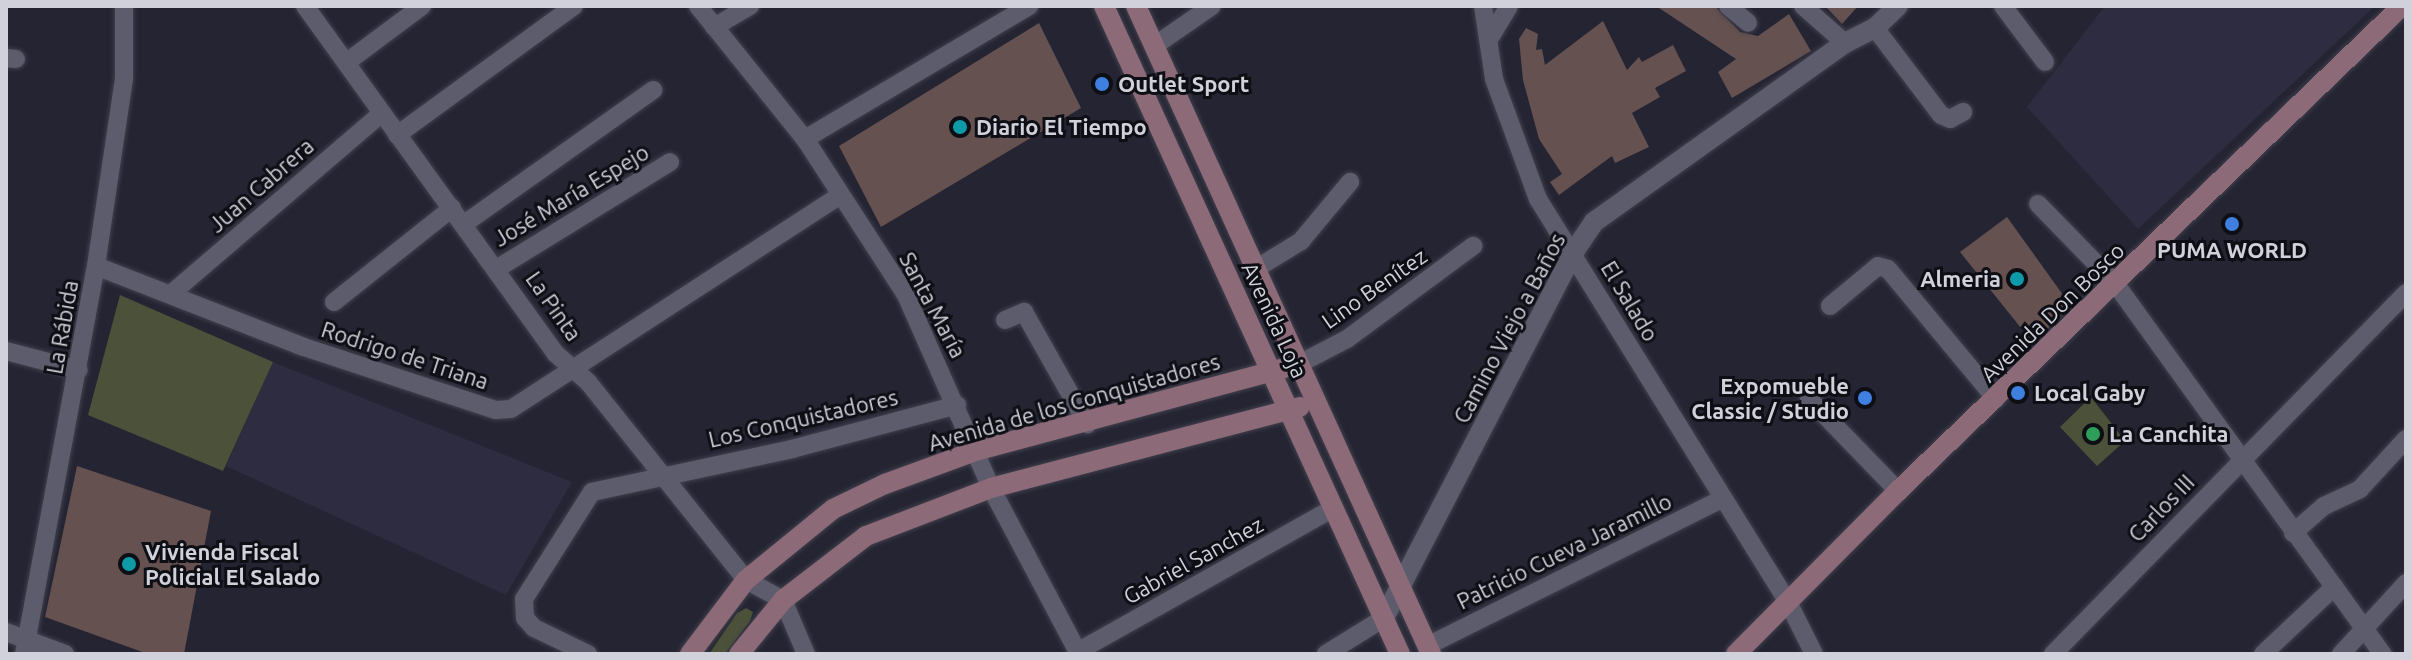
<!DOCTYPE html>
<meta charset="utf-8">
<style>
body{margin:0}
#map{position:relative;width:2412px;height:660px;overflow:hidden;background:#252433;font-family:Ubuntu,sans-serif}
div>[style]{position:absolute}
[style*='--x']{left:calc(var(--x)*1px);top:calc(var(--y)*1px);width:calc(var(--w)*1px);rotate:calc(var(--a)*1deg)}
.built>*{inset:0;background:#2d2c40}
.green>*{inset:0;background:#4c5239}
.building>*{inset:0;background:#65514f}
.roads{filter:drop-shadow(0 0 2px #41404c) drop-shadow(0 0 2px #41404c)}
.minor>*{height:18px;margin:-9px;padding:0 9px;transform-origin:9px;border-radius:9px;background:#5d5c6d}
.tertiary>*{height:20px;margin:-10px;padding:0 10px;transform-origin:10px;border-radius:10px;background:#5d5c6d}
.secondary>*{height:20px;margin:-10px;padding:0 10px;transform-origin:10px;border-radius:10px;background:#8c6a78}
.dots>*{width:22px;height:22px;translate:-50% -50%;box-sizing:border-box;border:4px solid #0e0e15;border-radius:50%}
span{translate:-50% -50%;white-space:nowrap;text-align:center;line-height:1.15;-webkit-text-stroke:6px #0e0e15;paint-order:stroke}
.poi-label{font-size:22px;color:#d1d1db;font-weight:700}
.left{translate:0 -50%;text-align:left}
.right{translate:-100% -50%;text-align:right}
.street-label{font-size:22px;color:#d1d1db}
.frame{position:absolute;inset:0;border:8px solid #d1d1db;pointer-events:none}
</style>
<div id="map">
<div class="built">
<i style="clip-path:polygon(2105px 6px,2375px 6px,2138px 229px,2027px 107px)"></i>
<i style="clip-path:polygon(273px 362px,572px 482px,506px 595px,226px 466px)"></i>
</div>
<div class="green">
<i style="clip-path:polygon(120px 295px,273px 362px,223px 471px,88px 415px)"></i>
<i style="clip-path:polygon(2091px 397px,2125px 441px,2097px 466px,2060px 427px)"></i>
<i style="clip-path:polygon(746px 608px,753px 612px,750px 621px,725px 654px,709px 654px,737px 613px)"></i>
</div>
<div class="building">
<i style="clip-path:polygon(1656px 6px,1715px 6px,1740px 32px,1758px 36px,1789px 14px,1811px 51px,1732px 98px,1718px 72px,1736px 59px)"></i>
<i style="clip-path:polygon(1825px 6px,1858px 6px,1842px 24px)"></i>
<i style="clip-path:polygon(1603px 21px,1627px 70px,1639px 57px,1642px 62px,1673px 45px,1686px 71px,1655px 88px,1660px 97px,1632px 113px,1649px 147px,1615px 163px,1612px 156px,1559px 195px,1550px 182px,1562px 174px,1539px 139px,1523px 80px,1519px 39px,1526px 28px,1538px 34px,1536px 50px,1542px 49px,1545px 65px)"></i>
<i style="clip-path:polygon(1039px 23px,1081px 108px,881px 227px,839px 146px)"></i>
<i style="clip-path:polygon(2007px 217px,2071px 306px,2033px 343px,1960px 252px)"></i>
<i style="clip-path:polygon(77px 466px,211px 511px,184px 654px,148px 654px,45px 617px)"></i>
</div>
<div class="roads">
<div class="minor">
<i style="--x:305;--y:6;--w:429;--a:54.2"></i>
<i style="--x:556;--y:354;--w:43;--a:41.2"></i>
<i style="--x:588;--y:382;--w:253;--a:51.4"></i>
<i style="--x:746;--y:580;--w:42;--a:28.4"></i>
<i style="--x:783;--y:600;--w:59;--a:66.9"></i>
<i style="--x:698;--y:6;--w:171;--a:51.2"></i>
<i style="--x:805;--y:139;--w:186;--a:57.1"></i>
<i style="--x:906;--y:295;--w:211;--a:66.2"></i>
<i style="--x:991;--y:488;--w:188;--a:62.1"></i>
<i style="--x:1483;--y:6;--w:74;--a:81.4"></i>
<i style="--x:1494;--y:79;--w:128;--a:69.9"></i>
<i style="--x:1538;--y:199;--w:472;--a:58.2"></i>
<i style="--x:1787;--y:600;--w:60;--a:63.4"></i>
<i style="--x:1728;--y:6;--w:26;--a:40"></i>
<i style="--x:1803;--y:6;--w:56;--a:41.4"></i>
<i style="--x:2003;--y:6;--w:70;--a:53.1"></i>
<i style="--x:714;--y:27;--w:42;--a:-30.3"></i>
<i style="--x:1875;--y:28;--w:109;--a:52.8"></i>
<i style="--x:1941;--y:115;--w:10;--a:24"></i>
<i style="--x:1950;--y:119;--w:15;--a:-28"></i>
<i style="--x:1491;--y:36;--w:35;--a:-59"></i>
<i style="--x:1154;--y:46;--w:70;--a:-34.6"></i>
<i style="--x:6;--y:58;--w:10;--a:6"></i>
<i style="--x:347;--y:62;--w:94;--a:-36.7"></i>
<i style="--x:397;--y:135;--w:219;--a:-36.1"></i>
<i style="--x:805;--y:139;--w:261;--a:-30.7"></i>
<i style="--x:2038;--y:204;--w:110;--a:45.7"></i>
<i style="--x:2115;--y:283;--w:458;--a:54.2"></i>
<i style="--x:464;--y:224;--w:232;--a:-35.3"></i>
<i style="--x:96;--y:266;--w:223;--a:21.3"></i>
<i style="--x:304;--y:347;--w:202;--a:18.2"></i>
<i style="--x:496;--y:410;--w:15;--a:-4"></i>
<i style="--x:511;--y:409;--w:393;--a:-33"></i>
<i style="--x:498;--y:268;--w:202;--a:-31.6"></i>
<i style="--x:1257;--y:268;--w:52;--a:-31.5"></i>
<i style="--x:1301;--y:241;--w:77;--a:-50.3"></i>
<i style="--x:172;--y:293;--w:275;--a:-40.6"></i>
<i style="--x:334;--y:302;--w:151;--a:-38.5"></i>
<i style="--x:1830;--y:306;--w:62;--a:-39.8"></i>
<i style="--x:1878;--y:266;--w:10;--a:17"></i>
<i style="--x:1888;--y:269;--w:169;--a:50.3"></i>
<i style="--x:1005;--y:320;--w:21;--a:-23"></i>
<i style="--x:1024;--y:312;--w:129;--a:60.6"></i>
<i style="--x:6;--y:351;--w:75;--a:14.6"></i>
<i style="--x:1299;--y:364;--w:54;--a:-27.5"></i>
<i style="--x:1347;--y:339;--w:157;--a:-36.4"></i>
<i style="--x:1809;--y:399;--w:128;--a:45.9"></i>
<i style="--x:2293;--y:533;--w:41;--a:-41.1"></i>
<i style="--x:2324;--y:506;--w:40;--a:-25"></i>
<i style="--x:2360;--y:489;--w:68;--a:-47.4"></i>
<i style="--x:6;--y:632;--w:63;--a:20.4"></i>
<i style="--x:1427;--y:646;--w:330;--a:-26.5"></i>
<i style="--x:1077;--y:652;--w:292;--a:-29.3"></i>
<i style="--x:24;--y:654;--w:395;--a:-79.5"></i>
<i style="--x:96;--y:266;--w:189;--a:-81.5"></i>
<i style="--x:124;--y:79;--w:73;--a:-90"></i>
<i style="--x:588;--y:654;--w:60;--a:-154.3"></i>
<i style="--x:534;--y:628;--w:13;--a:-132"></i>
<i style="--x:525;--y:618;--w:19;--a:-93"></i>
<i style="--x:524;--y:599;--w:127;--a:-57.6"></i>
<i style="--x:592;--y:492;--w:205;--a:-12.1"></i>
<i style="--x:792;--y:449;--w:171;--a:-14.9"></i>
<i style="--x:1326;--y:654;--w:68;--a:-31.8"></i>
<i style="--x:2053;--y:654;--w:505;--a:-45.64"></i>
<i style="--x:2263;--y:654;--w:98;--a:-43.3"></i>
<i style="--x:2341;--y:654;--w:96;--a:-47.5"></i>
</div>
<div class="tertiary">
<i style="--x:1384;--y:618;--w:411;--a:-62.6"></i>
<i style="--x:1573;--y:253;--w:37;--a:-56"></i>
<i style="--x:1594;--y:222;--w:308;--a:-35.5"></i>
<i style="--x:1845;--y:43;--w:34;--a:-27"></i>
<i style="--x:1875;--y:28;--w:32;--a:-44"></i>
</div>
<div class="secondary">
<i style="--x:1104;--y:6;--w:712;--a:65.45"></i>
<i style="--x:1136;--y:6;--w:712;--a:65.52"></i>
<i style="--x:690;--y:654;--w:93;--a:-52.9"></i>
<i style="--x:746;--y:580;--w:112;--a:-39.2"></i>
<i style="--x:833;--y:509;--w:58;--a:-25.7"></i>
<i style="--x:885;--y:484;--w:96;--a:-20.1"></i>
<i style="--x:975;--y:451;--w:320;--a:-15"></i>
<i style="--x:739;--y:654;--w:70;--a:-50.8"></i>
<i style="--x:783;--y:600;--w:105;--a:-37.6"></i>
<i style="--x:866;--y:536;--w:134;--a:-21"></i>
<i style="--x:991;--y:488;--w:319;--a:-14.7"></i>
<i style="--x:1736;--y:654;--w:230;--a:-45.2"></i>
<i style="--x:1898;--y:491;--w:699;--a:-43.9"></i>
</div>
</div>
<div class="dots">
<i style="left:1102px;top:84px;background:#3f7fe0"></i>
<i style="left:960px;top:127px;background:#0f9aa8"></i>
<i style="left:2232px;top:224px;background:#3f7fe0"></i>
<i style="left:2017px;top:279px;background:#0f9aa8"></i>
<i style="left:2018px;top:393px;background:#3f7fe0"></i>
<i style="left:1865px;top:398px;background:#3f7fe0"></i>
<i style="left:2093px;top:434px;background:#2e9e5b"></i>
<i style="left:129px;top:564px;background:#0f9aa8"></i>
</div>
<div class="poi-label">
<span class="left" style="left:1118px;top:84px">Outlet Sport</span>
<span class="left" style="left:976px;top:127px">Diario El Tiempo</span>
<span style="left:2232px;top:250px">PUMA WORLD</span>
<span class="right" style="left:2001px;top:279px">Almeria</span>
<span class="right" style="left:1849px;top:398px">Expomueble<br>Classic / Studio</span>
<span class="left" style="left:2034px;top:393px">Local Gaby</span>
<span class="left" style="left:2109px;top:434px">La Canchita</span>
<span class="left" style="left:145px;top:564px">Vivienda Fiscal<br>Policial El Salado</span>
</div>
<div class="street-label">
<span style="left:261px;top:185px;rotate:-41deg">Juan Cabrera</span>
<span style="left:571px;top:195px;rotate:-31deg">José María Espejo</span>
<span style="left:1374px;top:288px;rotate:-35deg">Lino Benítez</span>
<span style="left:1630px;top:301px;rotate:59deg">El Salado</span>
<span style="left:933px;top:305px;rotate:62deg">Santa María</span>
<span style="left:554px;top:306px;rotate:55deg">La Pinta</span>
<span style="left:2052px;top:312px;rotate:-44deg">Avenida Don Bosco</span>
<span style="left:1275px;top:320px;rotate:65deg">Avenida Loja</span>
<span style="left:62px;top:327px;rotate:-80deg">La Rábida</span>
<span style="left:1509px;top:328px;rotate:-62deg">Camino Viejo a Baños</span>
<span style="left:405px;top:355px;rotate:18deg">Rodrigo de Triana</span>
<span style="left:1074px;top:402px;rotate:-16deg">Avenida de los Conquistadores</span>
<span style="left:803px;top:418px;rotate:-13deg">Los Conquistadores</span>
<span style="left:2161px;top:508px;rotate:-46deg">Carlos III</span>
<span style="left:1564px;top:551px;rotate:-26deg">Patricio Cueva Jaramillo</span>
<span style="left:1193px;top:560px;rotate:-29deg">Gabriel Sanchez</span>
</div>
<div class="frame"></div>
</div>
